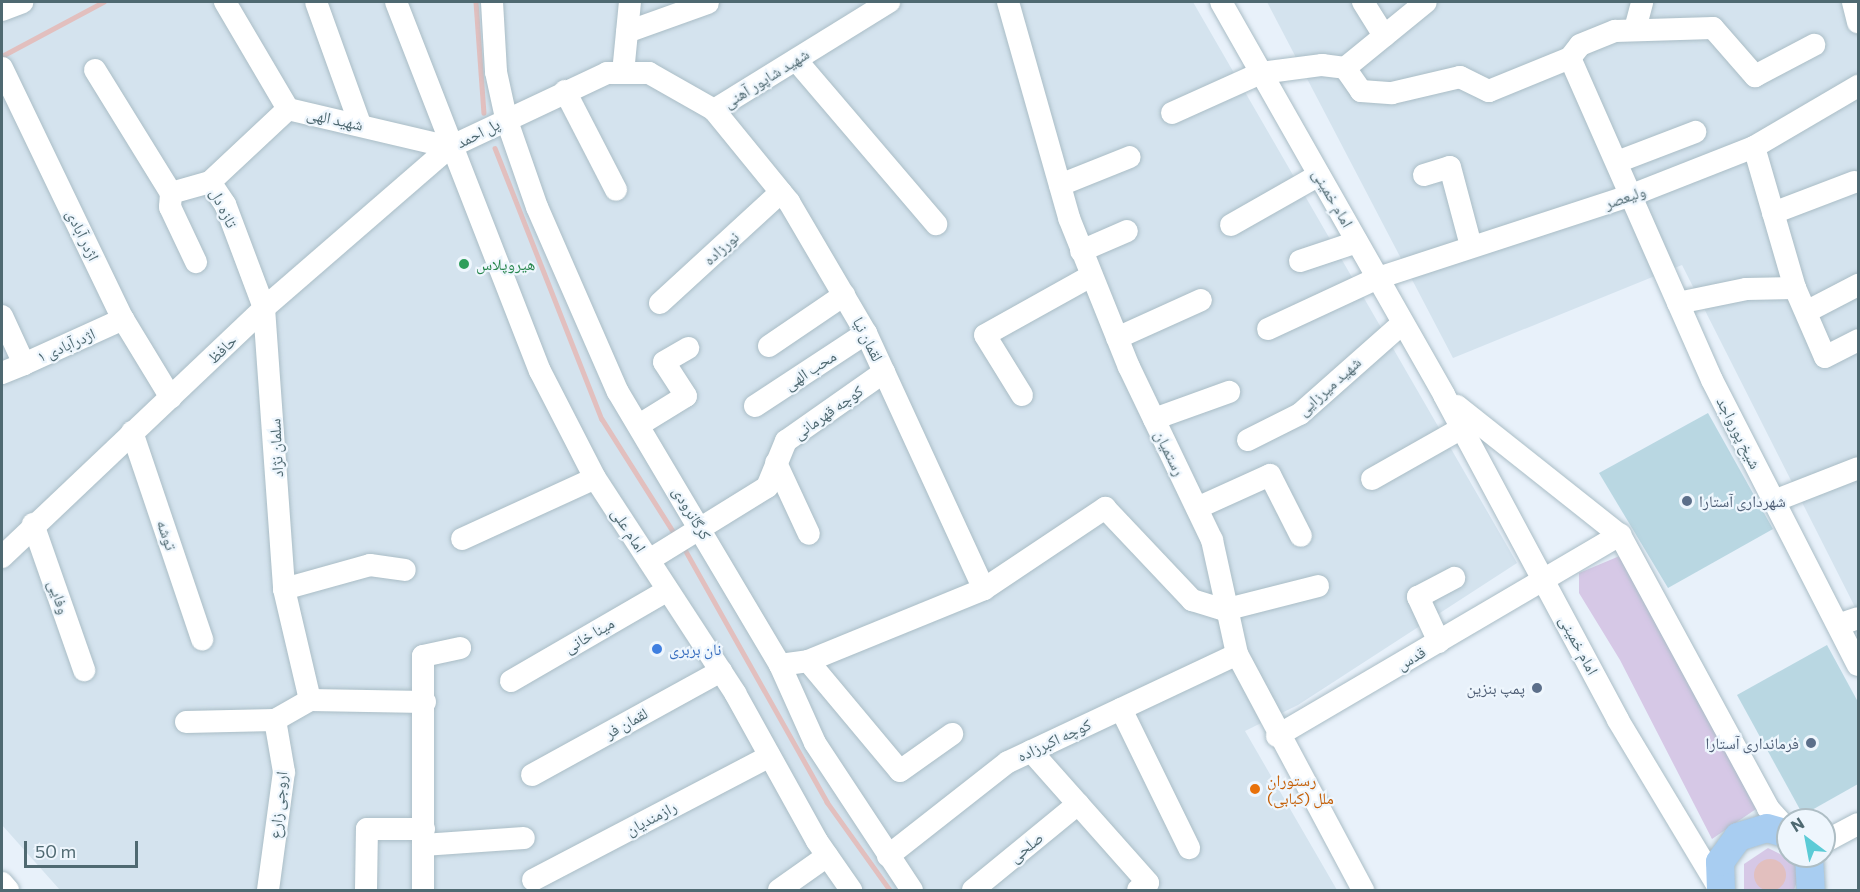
<!DOCTYPE html>
<meta charset="utf-8">
<style>
body{margin:0}
#map{position:relative;width:1860px;height:892px;overflow:hidden;background:#e8f1fa;font-family:Commissioner,"Noto Naskh Arabic",sans-serif}
div>[style]{position:absolute}
[style*='--x']{left:calc(var(--x)*1px);top:calc(var(--y)*1px);width:calc(var(--w)*1px);rotate:calc(var(--a)*1deg)}
.residential>*{inset:0;background:#d4e3ee}
.green>*{inset:0;background:#d6c8e6}
.water>*{inset:0;background:#e2bfbe}
.round{border-radius:50%}
.stream>*{height:4.5px;margin:-2.25px;padding:0 2.25px;transform-origin:2.25px;border-radius:2.25px;background:#e2bfbe}
.building>*{inset:0;background:#b9d7e2}
.roads{filter:drop-shadow(0 0 2px #aabdc6) drop-shadow(0 0 2px #aabdc6)}
.minor>*{height:22px;margin:-11px;padding:0 11px;transform-origin:11px;border-radius:11px;background:#fff}
.major>*{height:28px;margin:-14px;padding:0 14px;transform-origin:14px;border-radius:14px;background:#a8cdf1}
.dots>*{width:16px;height:16px;translate:-50% -50%;box-sizing:border-box;border:3px solid #eef6fd;border-radius:50%}
span{translate:-50% -50%;white-space:nowrap;text-align:center;line-height:1.15;-webkit-text-stroke:4.5px #eef6fd;paint-order:stroke}
.street-label{font-size:16px;color:#4f6971}
.leisure-label{font-size:16px;color:#27864d}
.left{translate:0 -50%;text-align:left}
.service-label{font-size:16px;color:#4e5e75}
.right{translate:-100% -50%;text-align:right}
.shop-label{font-size:16px;color:#366cbe}
.food-label{font-size:16px;color:#c56008}
.frame{position:absolute;inset:0;border:3px solid #4f6971;pointer-events:none}
.north{position:absolute;left:1776px;top:808px;width:60px;height:60px;box-sizing:border-box;background:#eef6fd;border:2px solid #aebec5;border-radius:50%;rotate:328deg;font-size:16px;font-weight:700;line-height:24px;text-align:center;color:#4f6971}
.north::after{content:'';display:block;margin:auto;width:21px;height:27px;background:#5bcbd6;clip-path:polygon(50% 0,100% 100%,50% 72%,0 100%)}
.scale{position:absolute;left:24px;top:841px;width:114px;height:27px;box-sizing:border-box;border:3px solid #4f6971;border-top:0;padding-left:8px;font-size:18px;line-height:21px;white-space:nowrap;color:#4f6971;-webkit-text-stroke:4px #eef6fd;paint-order:stroke}
</style>
<div id="map">
<div class="residential">
<i style="clip-path:polygon(2px 2px,1193px 2px,1517px 563px,1298px 705px,1245px 731px,1337px 890px,60px 890px,2px 825px)"></i>
<i style="clip-path:polygon(1267px 2px,1858px 2px,1858px 613px,1682px 265px,1453px 358px)"></i>
</div>
<div class="green">
<i style="clip-path:polygon(1622px 555px,1756px 809px,1712px 839px,1620px 660px,1579px 593px,1579px 573px)"></i>
<i style="clip-path:polygon(1768px 848px,1794px 861px,1799px 875px,1794px 890px,1744px 890px,1744px 864px)"></i>
</div>
<div class="water">
<i class="round" style="left:1754px;top:859px;width:32px;height:32px"></i>
</div>
<div class="stream">
<i style="--x:476;--y:2;--w:111;--a:85.9"></i>
<i style="--x:2;--y:56;--w:115;--a:-28.1"></i>
<i style="--x:495;--y:148;--w:291;--a:68.5"></i>
<i style="--x:602;--y:419;--w:138;--a:57.7"></i>
<i style="--x:683;--y:546;--w:294;--a:60.6"></i>
<i style="--x:827;--y:802;--w:108;--a:54.4"></i>
</div>
<div class="building">
<i style="clip-path:polygon(1708px 413px,1773px 529px,1668px 588px,1599px 473px)"></i>
<i style="clip-path:polygon(1827px 645px,1858px 702px,1858px 784px,1803px 815px,1737px 695px)"></i>
</div>
<div class="roads">
<div class="minor">
<i style="--x:225;--y:2;--w:124;--a:59.5"></i>
<i style="--x:316;--y:2;--w:130;--a:70.2"></i>
<i style="--x:396;--y:2;--w:396;--a:68.7"></i>
<i style="--x:540;--y:371;--w:120;--a:62.8"></i>
<i style="--x:595;--y:478;--w:257;--a:56.9"></i>
<i style="--x:735;--y:693;--w:169;--a:61"></i>
<i style="--x:817;--y:841;--w:60;--a:55.2"></i>
<i style="--x:492;--y:2;--w:70;--a:86.7"></i>
<i style="--x:496;--y:72;--w:47;--a:77.7"></i>
<i style="--x:506;--y:118;--w:94;--a:70.8"></i>
<i style="--x:537;--y:207;--w:202;--a:66.4"></i>
<i style="--x:618;--y:392;--w:317;--a:59.3"></i>
<i style="--x:780;--y:665;--w:85;--a:65.8"></i>
<i style="--x:815;--y:743;--w:176;--a:56.6"></i>
<i style="--x:1008;--y:2;--w:224;--a:74.2"></i>
<i style="--x:1069;--y:218;--w:161;--a:68.1"></i>
<i style="--x:1129;--y:367;--w:192;--a:64.4"></i>
<i style="--x:1212;--y:540;--w:117;--a:77.6"></i>
<i style="--x:1237;--y:654;--w:268;--a:61.9"></i>
<i style="--x:1221;--y:2;--w:452;--a:60.4"></i>
<i style="--x:1444;--y:395;--w:369;--a:61.8"></i>
<i style="--x:1618;--y:720;--w:198;--a:59"></i>
<i style="--x:1363;--y:2;--w:40;--a:58"></i>
<i style="--x:1853;--y:2;--w:21;--a:76"></i>
<i style="--x:2;--y:10;--w:22;--a:-21"></i>
<i style="--x:1635;--y:29;--w:28;--a:-75"></i>
<i style="--x:627;--y:32;--w:86;--a:-19.7"></i>
<i style="--x:1570;--y:58;--w:352;--a:66.2"></i>
<i style="--x:1712;--y:380;--w:320;--a:62.9"></i>
<i style="--x:1570;--y:58;--w:16;--a:-52"></i>
<i style="--x:1580;--y:45;--w:38;--a:-22"></i>
<i style="--x:1615;--y:31;--w:98;--a:-1.8"></i>
<i style="--x:1713;--y:28;--w:64;--a:48.8"></i>
<i style="--x:1755;--y:76;--w:67;--a:-27.7"></i>
<i style="--x:796;--y:60;--w:216;--a:49.5"></i>
<i style="--x:2;--y:68;--w:279;--a:64.3"></i>
<i style="--x:123;--y:319;--w:92;--a:58.7"></i>
<i style="--x:1345;--y:68;--w:104;--a:-39.2"></i>
<i style="--x:95;--y:70;--w:145;--a:58.3"></i>
<i style="--x:171;--y:193;--w:41;--a:-15.8"></i>
<i style="--x:210;--y:182;--w:27;--a:56"></i>
<i style="--x:225;--y:204;--w:111;--a:69.4"></i>
<i style="--x:264;--y:308;--w:282;--a:85.9"></i>
<i style="--x:284;--y:589;--w:114;--a:76.8"></i>
<i style="--x:623;--y:73;--w:71;--a:-84.4"></i>
<i style="--x:565;--y:91;--w:111;--a:62.7"></i>
<i style="--x:714;--y:110;--w:119;--a:50.8"></i>
<i style="--x:789;--y:202;--w:152;--a:59.6"></i>
<i style="--x:866;--y:333;--w:282;--a:65.3"></i>
<i style="--x:1172;--y:113;--w:98;--a:-24.2"></i>
<i style="--x:1261;--y:73;--w:62;--a:-7.5"></i>
<i style="--x:1322;--y:65;--w:23;--a:7"></i>
<i style="--x:1345;--y:68;--w:28;--a:55"></i>
<i style="--x:1361;--y:91;--w:31;--a:4"></i>
<i style="--x:1392;--y:93;--w:70;--a:-13.2"></i>
<i style="--x:1460;--y:77;--w:32;--a:26"></i>
<i style="--x:1489;--y:91;--w:87;--a:-22.2"></i>
<i style="--x:1754;--y:147;--w:147;--a:73.8"></i>
<i style="--x:1617;--y:162;--w:84;--a:-21"></i>
<i style="--x:1424;--y:175;--w:27;--a:-17"></i>
<i style="--x:1450;--y:167;--w:82;--a:75.1"></i>
<i style="--x:210;--y:182;--w:107;--a:-43.1"></i>
<i style="--x:288;--y:109;--w:166;--a:13.2"></i>
<i style="--x:1060;--y:185;--w:75;--a:-21.8"></i>
<i style="--x:171;--y:193;--w:14;--a:94"></i>
<i style="--x:170;--y:207;--w:61;--a:64.7"></i>
<i style="--x:1773;--y:213;--w:87;--a:-20.9"></i>
<i style="--x:1231;--y:225;--w:101;--a:-29.6"></i>
<i style="--x:1081;--y:251;--w:50;--a:-23.5"></i>
<i style="--x:1300;--y:261;--w:60;--a:-18.4"></i>
<i style="--x:660;--y:303;--w:164;--a:-42.5"></i>
<i style="--x:1678;--y:303;--w:69;--a:-11.6"></i>
<i style="--x:1746;--y:289;--w:49;--a:-1.2"></i>
<i style="--x:1795;--y:288;--w:75;--a:66.5"></i>
<i style="--x:1825;--y:357;--w:37;--a:-27"></i>
<i style="--x:1806;--y:312;--w:59;--a:-27.4"></i>
<i style="--x:2;--y:316;--w:53;--a:65.4"></i>
<i style="--x:24;--y:364;--w:109;--a:-24.4"></i>
<i style="--x:1268;--y:329;--w:121;--a:-24.9"></i>
<i style="--x:1378;--y:278;--w:267;--a:-18.1"></i>
<i style="--x:1632;--y:195;--w:131;--a:-21.5"></i>
<i style="--x:1754;--y:147;--w:121;--a:-30.4"></i>
<i style="--x:1117;--y:338;--w:92;--a:-24.3"></i>
<i style="--x:769;--y:346;--w:91;--a:-34.2"></i>
<i style="--x:2;--y:373;--w:24;--a:-22"></i>
<i style="--x:1022;--y:395;--w:70;--a:-121.7"></i>
<i style="--x:985;--y:335;--w:121;--a:-29.1"></i>
<i style="--x:755;--y:406;--w:133;--a:-33.3"></i>
<i style="--x:1457;--y:406;--w:208;--a:38.4"></i>
<i style="--x:1620;--y:535;--w:311;--a:61.5"></i>
<i style="--x:1768;--y:808;--w:30;--a:48"></i>
<i style="--x:1154;--y:419;--w:80;--a:-19.8"></i>
<i style="--x:639;--y:425;--w:55;--a:-31.7"></i>
<i style="--x:686;--y:396;--w:40;--a:-122.9"></i>
<i style="--x:664;--y:362;--w:28;--a:-30"></i>
<i style="--x:132;--y:432;--w:219;--a:71.3"></i>
<i style="--x:1248;--y:440;--w:58;--a:-26.6"></i>
<i style="--x:1300;--y:414;--w:137;--a:-41.5"></i>
<i style="--x:776;--y:463;--w:78;--a:65.1"></i>
<i style="--x:1372;--y:479;--w:103;--a:-29.5"></i>
<i style="--x:1774;--y:501;--w:90;--a:-21.4"></i>
<i style="--x:1197;--y:508;--w:80;--a:-24.3"></i>
<i style="--x:1270;--y:475;--w:68;--a:63.1"></i>
<i style="--x:33;--y:524;--w:155;--a:70.7"></i>
<i style="--x:462;--y:539;--w:146;--a:-24.6"></i>
<i style="--x:2;--y:557;--w:361;--a:-43.5"></i>
<i style="--x:264;--y:308;--w:246;--a:-40.9"></i>
<i style="--x:450;--y:147;--w:174;--a:-25.2"></i>
<i style="--x:607;--y:73;--w:42;--a:0"></i>
<i style="--x:649;--y:73;--w:75;--a:29.6"></i>
<i style="--x:714;--y:110;--w:206;--a:-31.7"></i>
<i style="--x:649;--y:560;--w:139;--a:-31.7"></i>
<i style="--x:767;--y:487;--w:50;--a:-67.6"></i>
<i style="--x:786;--y:441;--w:120;--a:-35.1"></i>
<i style="--x:284;--y:589;--w:89;--a:-15.6"></i>
<i style="--x:370;--y:565;--w:35;--a:8"></i>
<i style="--x:1838;--y:625;--w:21;--a:-19"></i>
<i style="--x:1439;--y:642;--w:50;--a:-115"></i>
<i style="--x:1418;--y:597;--w:41;--a:-27.8"></i>
<i style="--x:808;--y:661;--w:143;--a:50.1"></i>
<i style="--x:900;--y:771;--w:64;--a:-35.4"></i>
<i style="--x:780;--y:665;--w:28;--a:-8"></i>
<i style="--x:808;--y:661;--w:190;--a:-22.2"></i>
<i style="--x:984;--y:589;--w:146;--a:-33.8"></i>
<i style="--x:1105;--y:508;--w:127;--a:46.6"></i>
<i style="--x:1192;--y:600;--w:34;--a:17"></i>
<i style="--x:1224;--y:610;--w:97;--a:-14.3"></i>
<i style="--x:511;--y:681;--w:181;--a:-30.1"></i>
<i style="--x:1121;--y:709;--w:155;--a:63.9"></i>
<i style="--x:186;--y:722;--w:89;--a:-1.3"></i>
<i style="--x:275;--y:720;--w:40;--a:-29.7"></i>
<i style="--x:310;--y:700;--w:115;--a:1"></i>
<i style="--x:1277;--y:736;--w:398;--a:-30.4"></i>
<i style="--x:1031;--y:751;--w:176;--a:48.4"></i>
<i style="--x:1148;--y:883;--w:12;--a:145"></i>
<i style="--x:532;--y:775;--w:216;--a:-28.8"></i>
<i style="--x:1824;--y:842;--w:38;--a:-28"></i>
<i style="--x:423;--y:845;--w:101;--a:-4"></i>
<i style="--x:888;--y:856;--w:152;--a:-38.1"></i>
<i style="--x:1008;--y:762;--w:253;--a:-25.2"></i>
<i style="--x:533;--y:880;--w:267;--a:-27.6"></i>
<i style="--x:2;--y:883;--w:9;--a:49"></i>
<i style="--x:268;--y:890;--w:119;--a:-82.3"></i>
<i style="--x:284;--y:772;--w:53;--a:-99.8"></i>
<i style="--x:366;--y:890;--w:61;--a:-89.1"></i>
<i style="--x:367;--y:829;--w:57;--a:0"></i>
<i style="--x:423;--y:890;--w:234;--a:-90"></i>
<i style="--x:423;--y:656;--w:38;--a:-12"></i>
<i style="--x:779;--y:890;--w:59;--a:-35.3"></i>
<i style="--x:973;--y:890;--w:136;--a:-39.3"></i>
</div>
<div class="major">
<i style="--x:1809;--y:856;--w:34;--a:87"></i>
<i style="--x:1721;--y:890;--w:28;--a:-92"></i>
<i style="--x:1720;--y:862;--w:31;--a:-54"></i>
<i style="--x:1738;--y:837;--w:30;--a:-17"></i>
<i style="--x:1767;--y:828;--w:22;--a:16"></i>
</div>
</div>
<div class="dots">
<i style="left:464px;top:264px;background:#2e9e5b"></i>
<i style="left:1687px;top:501px;background:#5c6f8a"></i>
<i style="left:657px;top:649px;background:#3f7fe0"></i>
<i style="left:1537px;top:688px;background:#5c6f8a"></i>
<i style="left:1811px;top:743px;background:#5c6f8a"></i>
<i style="left:1255px;top:789px;background:#e8710a"></i>
</div>
<div class="street-label">
<span style="left:766px;top:78px;rotate:-32deg">شهید شاپور آهنی</span>
<span style="left:335px;top:119px;rotate:12deg">شهید الهی</span>
<span style="left:478px;top:133px;rotate:-27deg">پل احمد</span>
<span style="left:1625px;top:197px;rotate:-19deg">ولیعصر</span>
<span style="left:1333px;top:198px;rotate:60deg">امام خمینی</span>
<span style="left:224px;top:208px;rotate:64deg">تازه دل</span>
<span style="left:83px;top:235px;rotate:64deg">اژدر آبادی</span>
<span style="left:721px;top:248px;rotate:-42deg">نورزاده</span>
<span style="left:868px;top:339px;rotate:63deg">لقمان نیا</span>
<span style="left:66px;top:345px;rotate:-24deg">اژدرآبادی ۱</span>
<span style="left:222px;top:349px;rotate:-44deg">حافظ</span>
<span style="left:810px;top:370px;rotate:-33deg">محب الهی</span>
<span style="left:1329px;top:386px;rotate:-42deg">شهید میرزایی</span>
<span style="left:828px;top:412px;rotate:-35deg">کوچه قهرمانی</span>
<span style="left:1739px;top:433px;rotate:63deg">شیخ پورواجد</span>
<span style="left:276px;top:448px;rotate:-93deg">سلمان نژاد</span>
<span style="left:1170px;top:453px;rotate:64deg">رستمیان</span>
<span style="left:692px;top:513px;rotate:59deg">کرگانرودی</span>
<span style="left:629px;top:530px;rotate:57deg">امام علی</span>
<span style="left:167px;top:535px;rotate:71deg">توشه</span>
<span style="left:59px;top:597px;rotate:71deg">وفایی</span>
<span style="left:589px;top:635px;rotate:-30deg">مینا خانی</span>
<span style="left:1579px;top:645px;rotate:62deg">امام خمینی</span>
<span style="left:1411px;top:658px;rotate:-30deg">قدس</span>
<span style="left:626px;top:723px;rotate:-29deg">لقمان فر</span>
<span style="left:1054px;top:740px;rotate:-25deg">کوچه اکبرزاده</span>
<span style="left:278px;top:805px;rotate:-84deg">اروجی زارع</span>
<span style="left:651px;top:818px;rotate:-28deg">رازمندیان</span>
<span style="left:1026px;top:847px;rotate:-39deg">صلحی</span>
</div>
<div class="leisure-label">
<span class="left" style="left:476px;top:264px">هیروپلاس</span>
</div>
<div class="service-label">
<span class="left" style="left:1699px;top:501px">شهرداری آستارا</span>
<span class="right" style="left:1525px;top:688px">پمپ بنزین</span>
<span class="right" style="left:1799px;top:743px">فرمانداری آستارا</span>
</div>
<div class="shop-label">
<span class="left" style="left:669px;top:649px">نان بربری</span>
</div>
<div class="food-label">
<span class="left" style="left:1267px;top:789px">رستوران<br>ملل (کبابی)</span>
</div>
<div class="frame"></div>
<div class="north">N</div>
<div class="scale">50 m</div>
</div>
